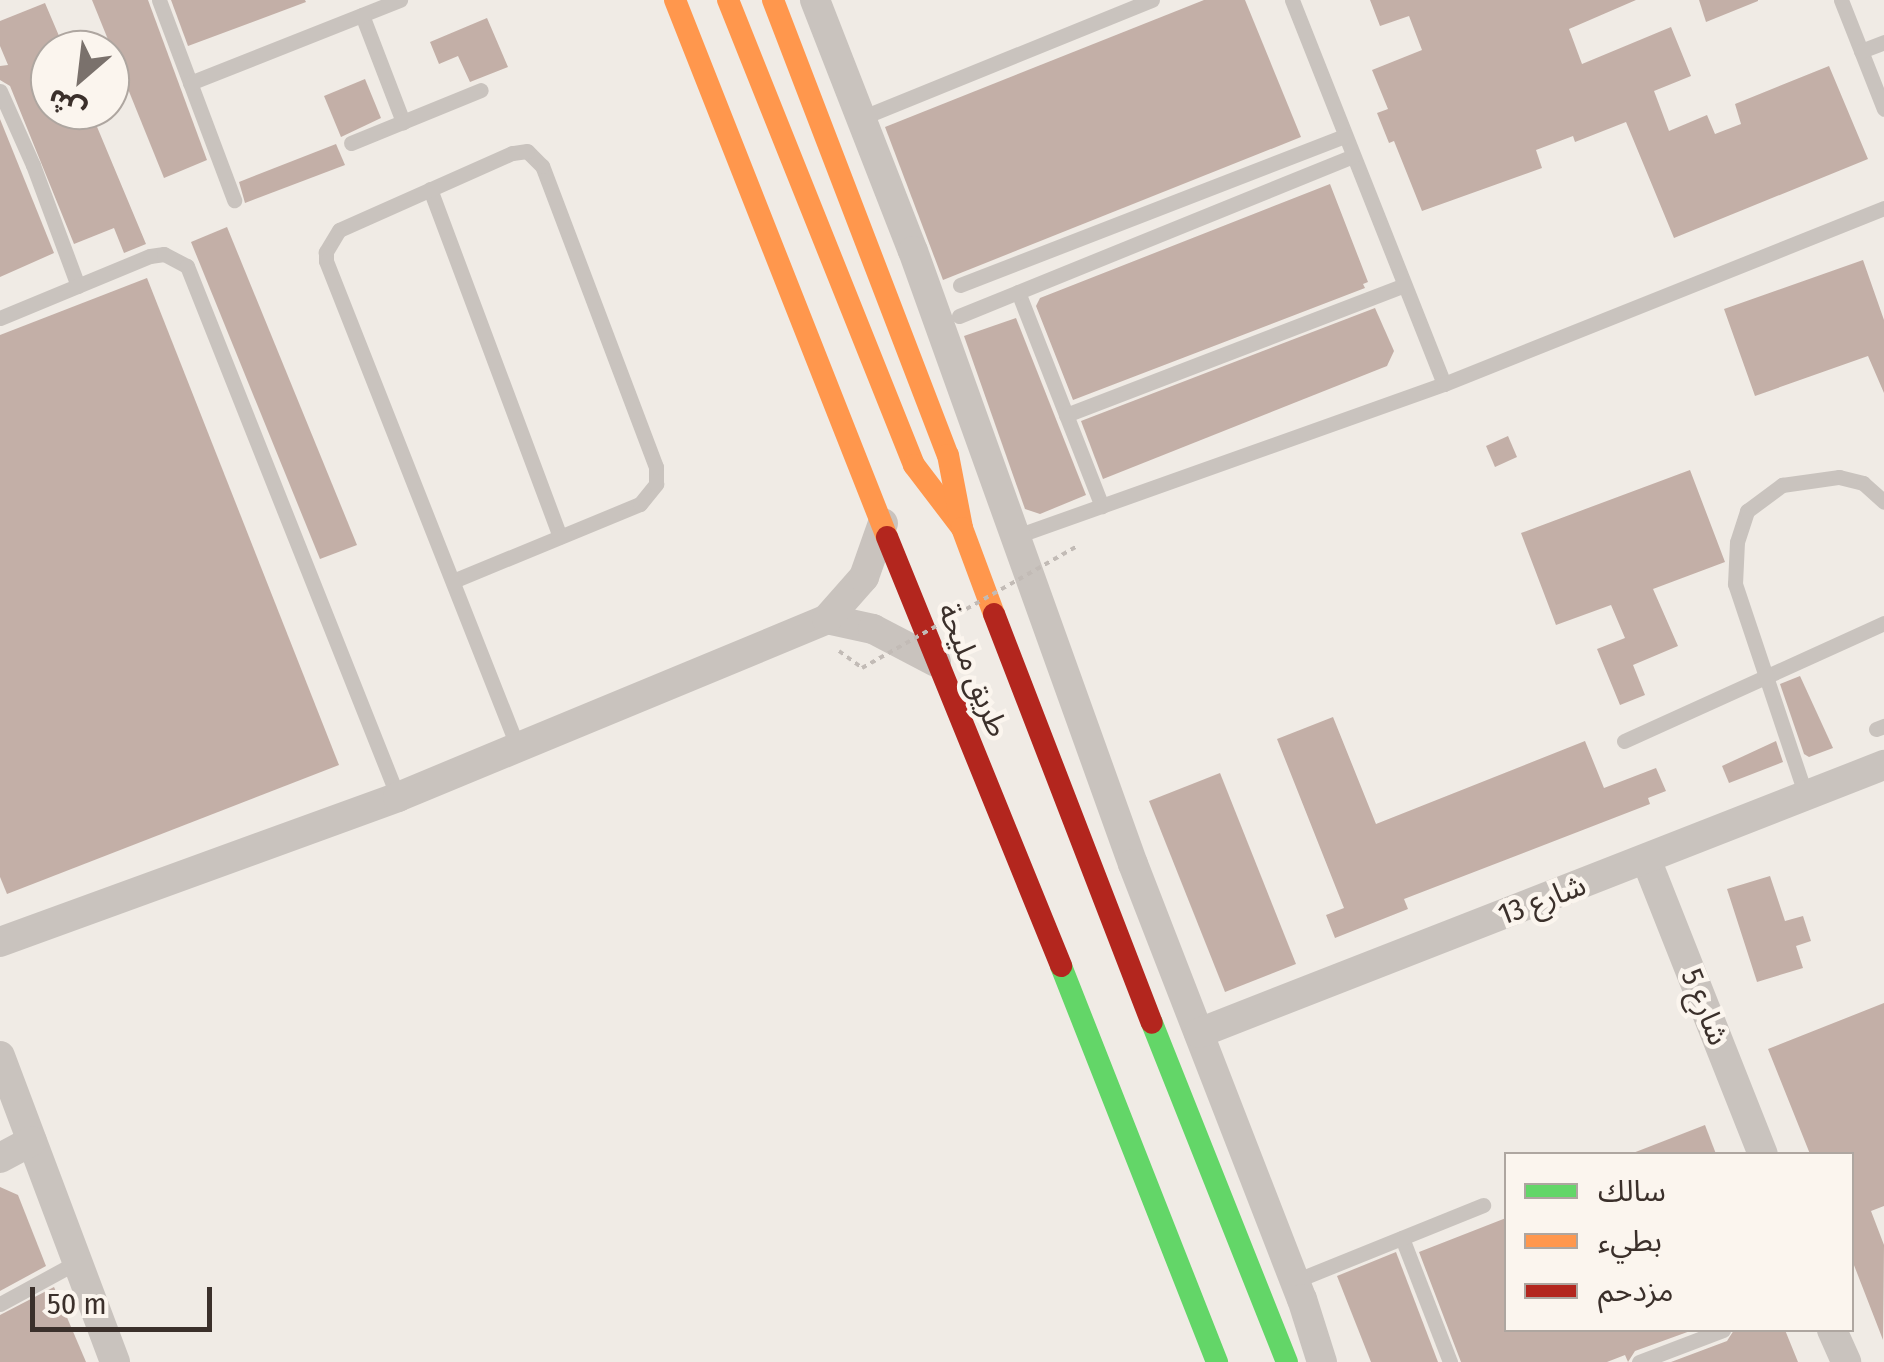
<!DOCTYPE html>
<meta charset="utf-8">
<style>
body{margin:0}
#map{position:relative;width:1884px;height:1362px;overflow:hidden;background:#f0ebe5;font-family:"Fira Sans Condensed","Noto Sans Arabic",sans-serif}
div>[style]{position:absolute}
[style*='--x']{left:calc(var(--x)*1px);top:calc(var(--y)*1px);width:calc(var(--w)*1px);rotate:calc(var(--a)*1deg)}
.building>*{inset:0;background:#c3afa7}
.path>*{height:4px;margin-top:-2px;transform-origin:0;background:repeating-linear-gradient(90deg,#c2bbb6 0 5px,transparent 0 10px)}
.lane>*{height:15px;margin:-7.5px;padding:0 7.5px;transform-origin:7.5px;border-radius:7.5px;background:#c9c3be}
.street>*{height:30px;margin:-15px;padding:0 15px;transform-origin:15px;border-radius:15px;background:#c9c3be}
.fast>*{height:22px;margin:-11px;padding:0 11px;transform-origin:11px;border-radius:11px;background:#63d668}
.slow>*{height:22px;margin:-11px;padding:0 11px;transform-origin:11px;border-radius:11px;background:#ff974d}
.jam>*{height:22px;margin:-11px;padding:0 11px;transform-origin:11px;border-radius:11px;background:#b3261e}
.path-bridge>*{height:4px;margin-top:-2px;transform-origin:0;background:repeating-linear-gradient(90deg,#c2bbb6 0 5px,transparent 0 10px)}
span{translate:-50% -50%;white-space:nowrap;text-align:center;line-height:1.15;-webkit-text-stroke:9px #fbf5ee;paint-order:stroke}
.street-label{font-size:30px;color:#3b302b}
.legend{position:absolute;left:1504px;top:1152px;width:350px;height:180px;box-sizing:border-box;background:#fbf5ee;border:2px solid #aea6a0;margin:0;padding:12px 18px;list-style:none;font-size:30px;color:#3b302b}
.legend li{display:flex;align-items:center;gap:20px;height:50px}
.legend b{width:50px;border:2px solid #aea6a0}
.north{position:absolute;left:30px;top:30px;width:100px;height:100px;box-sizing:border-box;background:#fbf5ee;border:2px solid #aea6a0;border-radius:50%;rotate:208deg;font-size:28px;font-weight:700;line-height:40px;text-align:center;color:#3b302b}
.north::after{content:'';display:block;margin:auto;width:35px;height:45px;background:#7a716c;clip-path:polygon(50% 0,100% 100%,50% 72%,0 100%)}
.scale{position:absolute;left:30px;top:1287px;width:182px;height:45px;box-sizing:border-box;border:5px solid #3b302b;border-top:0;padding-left:12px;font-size:30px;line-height:35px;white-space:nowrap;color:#3b302b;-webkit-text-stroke:8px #fbf5ee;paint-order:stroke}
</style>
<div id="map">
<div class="building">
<i style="clip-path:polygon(92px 0,148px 0,207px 160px,164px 178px)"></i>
<i style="clip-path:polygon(171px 0,305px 0,306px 2px,188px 46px)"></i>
<i style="clip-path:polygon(1204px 0,1245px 0,1301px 137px,943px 280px,885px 127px)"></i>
<i style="clip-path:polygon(1370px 0,1636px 0,1569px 29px,1582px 64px,1671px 27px,1691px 76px,1654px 91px,1669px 131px,1707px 115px,1715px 134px,1741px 124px,1735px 104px,1829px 66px,1868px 159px,1674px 238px,1626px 122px,1575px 142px,1573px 136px,1536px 150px,1542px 168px,1422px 211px,1394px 141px,1389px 143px,1377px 113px,1388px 109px,1372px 70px,1422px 50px,1409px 16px,1380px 26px)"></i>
<i style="clip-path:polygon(1699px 0,1758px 0,1758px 1px,1706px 22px)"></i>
<i style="clip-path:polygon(45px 3px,65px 50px,50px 50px,50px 110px,90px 110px,146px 244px,124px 253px,114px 228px,74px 244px,10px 86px,0 80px,0 66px,8px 65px,0 46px,0 21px)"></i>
<i style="clip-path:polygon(487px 18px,508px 67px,470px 82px,458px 56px,439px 64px,430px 42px)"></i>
<i style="clip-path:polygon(365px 79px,381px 118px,341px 137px,324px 96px)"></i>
<i style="clip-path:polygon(0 119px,54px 253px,0 277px)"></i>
<i style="clip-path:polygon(336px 144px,345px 165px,245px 203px,239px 182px)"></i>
<i style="clip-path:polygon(1330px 184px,1368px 282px,1363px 284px,1365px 288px,1073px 400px,1036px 306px,1040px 298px)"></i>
<i style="clip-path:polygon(227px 227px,357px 545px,320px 559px,191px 242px)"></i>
<i style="clip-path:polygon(1863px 260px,1884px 320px,1884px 393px,1868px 356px,1755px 396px,1724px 309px)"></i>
<i style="clip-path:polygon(147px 278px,339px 765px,7px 894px,0 877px,0 335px)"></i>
<i style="clip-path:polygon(1375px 308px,1394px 351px,1387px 366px,1103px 479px,1081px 421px)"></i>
<i style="clip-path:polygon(1016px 318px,1086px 495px,1040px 514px,1025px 509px,964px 336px)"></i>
<i style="clip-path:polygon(1508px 436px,1517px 457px,1495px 467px,1486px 446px)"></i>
<i style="clip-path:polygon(1690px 470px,1725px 562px,1653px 589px,1678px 646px,1633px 665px,1645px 695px,1620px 705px,1597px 649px,1625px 638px,1611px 605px,1556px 625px,1521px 533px)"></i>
<i style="clip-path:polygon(1800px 676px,1833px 748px,1809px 757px,1804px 754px,1780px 684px)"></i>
<i style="clip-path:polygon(1333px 717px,1376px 824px,1585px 741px,1604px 788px,1656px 768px,1666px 791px,1648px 798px,1650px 804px,1404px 899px,1408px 909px,1335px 938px,1326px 915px,1344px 908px,1277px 739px)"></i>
<i style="clip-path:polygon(1776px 741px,1783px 762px,1729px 783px,1722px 766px)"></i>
<i style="clip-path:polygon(1220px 773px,1296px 964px,1225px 992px,1149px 801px)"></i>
<i style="clip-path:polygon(1770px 876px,1785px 921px,1803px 916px,1811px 941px,1796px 946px,1803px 968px,1757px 982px,1727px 889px)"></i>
<i style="clip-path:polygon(1884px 1003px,1884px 1206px,1871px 1211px,1884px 1245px,1883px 1340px,1852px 1260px,1852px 1154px,1810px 1154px,1768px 1049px)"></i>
<i style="clip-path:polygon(1705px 1125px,1716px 1154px,1633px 1154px,1633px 1153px)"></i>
<i style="clip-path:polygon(0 1187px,18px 1195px,46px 1266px,0 1291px)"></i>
<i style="clip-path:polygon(1506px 1218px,1506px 1330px,1693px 1330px,1635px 1351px,1628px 1362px,1625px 1355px,1607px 1362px,1461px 1362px,1419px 1252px)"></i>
<i style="clip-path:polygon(1396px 1252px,1438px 1362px,1371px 1362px,1337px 1276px)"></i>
<i style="clip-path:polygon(54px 1287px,86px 1362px,0 1362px,0 1315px)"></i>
<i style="clip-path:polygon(1734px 1330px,1785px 1330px,1798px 1362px,1671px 1362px,1727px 1341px)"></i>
</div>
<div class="path">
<i style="--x:839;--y:651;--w:29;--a:36"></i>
</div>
<div class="lane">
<i style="--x:159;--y:0;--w:214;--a:69.4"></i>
<i style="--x:1292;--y:0;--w:413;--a:68.4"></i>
<i style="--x:1841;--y:0;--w:117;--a:68.5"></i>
<i style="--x:362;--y:15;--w:115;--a:69"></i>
<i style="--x:1861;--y:51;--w:25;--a:-21"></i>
<i style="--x:190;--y:83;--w:226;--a:-21.6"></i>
<i style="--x:0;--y:91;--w:81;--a:66"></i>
<i style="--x:33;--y:165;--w:129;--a:69.6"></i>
<i style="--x:861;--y:118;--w:314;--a:-22.1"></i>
<i style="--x:351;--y:143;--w:140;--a:-22.2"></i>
<i style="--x:430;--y:189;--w:371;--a:69.5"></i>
<i style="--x:960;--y:285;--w:413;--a:-21.2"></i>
<i style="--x:1018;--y:292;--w:230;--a:68.6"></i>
<i style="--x:959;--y:316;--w:425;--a:-22.1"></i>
<i style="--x:0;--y:318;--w:162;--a:-22.5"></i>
<i style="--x:150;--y:256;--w:14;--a:-8"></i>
<i style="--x:164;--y:254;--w:26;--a:28"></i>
<i style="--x:187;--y:266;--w:571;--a:68.33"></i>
<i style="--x:1066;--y:415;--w:362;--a:-21"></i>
<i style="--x:1017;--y:536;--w:453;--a:-19.6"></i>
<i style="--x:1444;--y:384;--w:474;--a:-21.8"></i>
<i style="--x:453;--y:581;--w:202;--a:-22.4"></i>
<i style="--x:640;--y:504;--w:26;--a:-51"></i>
<i style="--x:656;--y:484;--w:17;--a:-90"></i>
<i style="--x:656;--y:467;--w:322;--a:-110.7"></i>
<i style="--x:542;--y:166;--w:21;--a:-135"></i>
<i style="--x:527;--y:151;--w:15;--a:172"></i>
<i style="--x:512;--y:153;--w:189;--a:156"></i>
<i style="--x:339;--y:230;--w:26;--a:121"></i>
<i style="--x:326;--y:252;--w:9;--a:90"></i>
<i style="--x:326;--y:261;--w:523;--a:68.48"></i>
<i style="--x:1876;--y:729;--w:9;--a:-21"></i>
<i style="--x:1624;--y:741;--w:286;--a:-24.4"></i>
<i style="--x:1806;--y:796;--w:224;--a:-108.5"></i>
<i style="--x:1735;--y:584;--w:42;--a:-87.3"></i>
<i style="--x:1737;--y:542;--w:33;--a:-72"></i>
<i style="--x:1747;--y:511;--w:44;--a:-36.6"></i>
<i style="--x:1782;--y:485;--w:58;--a:-8"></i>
<i style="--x:1839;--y:477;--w:25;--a:14"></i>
<i style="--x:1863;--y:483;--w:28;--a:42"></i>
<i style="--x:1402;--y:1238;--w:133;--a:68.8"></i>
<i style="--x:1295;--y:1281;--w:203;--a:-22"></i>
<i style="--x:0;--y:1304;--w:88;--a:-28.6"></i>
<i style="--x:1639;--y:1362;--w:90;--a:-20.9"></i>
</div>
<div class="street">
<i style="--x:815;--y:0;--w:269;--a:68.7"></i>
<i style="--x:913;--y:251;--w:651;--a:70.26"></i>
<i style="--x:1133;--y:864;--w:467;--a:68.8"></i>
<i style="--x:1302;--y:1299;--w:66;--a:72.4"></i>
<i style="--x:827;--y:619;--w:47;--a:12.3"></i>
<i style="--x:873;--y:629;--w:71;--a:27.6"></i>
<i style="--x:1646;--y:859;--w:317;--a:68.4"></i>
<i style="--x:0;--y:942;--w:424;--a:-20"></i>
<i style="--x:398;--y:797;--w:464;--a:-22.5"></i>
<i style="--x:827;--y:619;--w:56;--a:-48.6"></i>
<i style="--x:864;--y:577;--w:57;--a:-70.6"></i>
<i style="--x:1199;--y:1033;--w:736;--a:-21.37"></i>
<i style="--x:0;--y:1056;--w:327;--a:69.4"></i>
<i style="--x:0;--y:1158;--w:36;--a:-28"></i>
<i style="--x:1832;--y:1330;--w:35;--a:66"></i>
</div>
<div class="fast">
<i style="--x:1061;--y:966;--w:426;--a:68.5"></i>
<i style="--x:1152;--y:1023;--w:365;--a:68.3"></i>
</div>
<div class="slow">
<i style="--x:675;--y:0;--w:577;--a:68.46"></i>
<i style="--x:728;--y:0;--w:501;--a:68.2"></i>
<i style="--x:914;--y:465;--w:79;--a:52.7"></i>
<i style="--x:773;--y:0;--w:487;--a:69"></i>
<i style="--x:948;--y:455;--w:74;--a:79.1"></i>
<i style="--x:962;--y:528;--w:92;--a:69.6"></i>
</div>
<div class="jam">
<i style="--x:887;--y:537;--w:463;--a:67.9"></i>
<i style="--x:994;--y:614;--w:438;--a:68.9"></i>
</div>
<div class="path-bridge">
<i style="--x:862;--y:668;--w:246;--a:-29.5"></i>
</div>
<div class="street-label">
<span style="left:973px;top:670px;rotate:68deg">طريق مليحة</span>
<span style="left:1542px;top:900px;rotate:-21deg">شارع 13</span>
<span style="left:1705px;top:1007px;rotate:68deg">شارع 5</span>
</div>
<ul class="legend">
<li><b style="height:12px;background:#63d668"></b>سالك</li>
<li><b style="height:12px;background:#ff974d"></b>بطيء</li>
<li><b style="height:12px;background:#b3261e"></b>مزدحم</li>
</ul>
<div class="north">ش</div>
<div class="scale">50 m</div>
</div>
